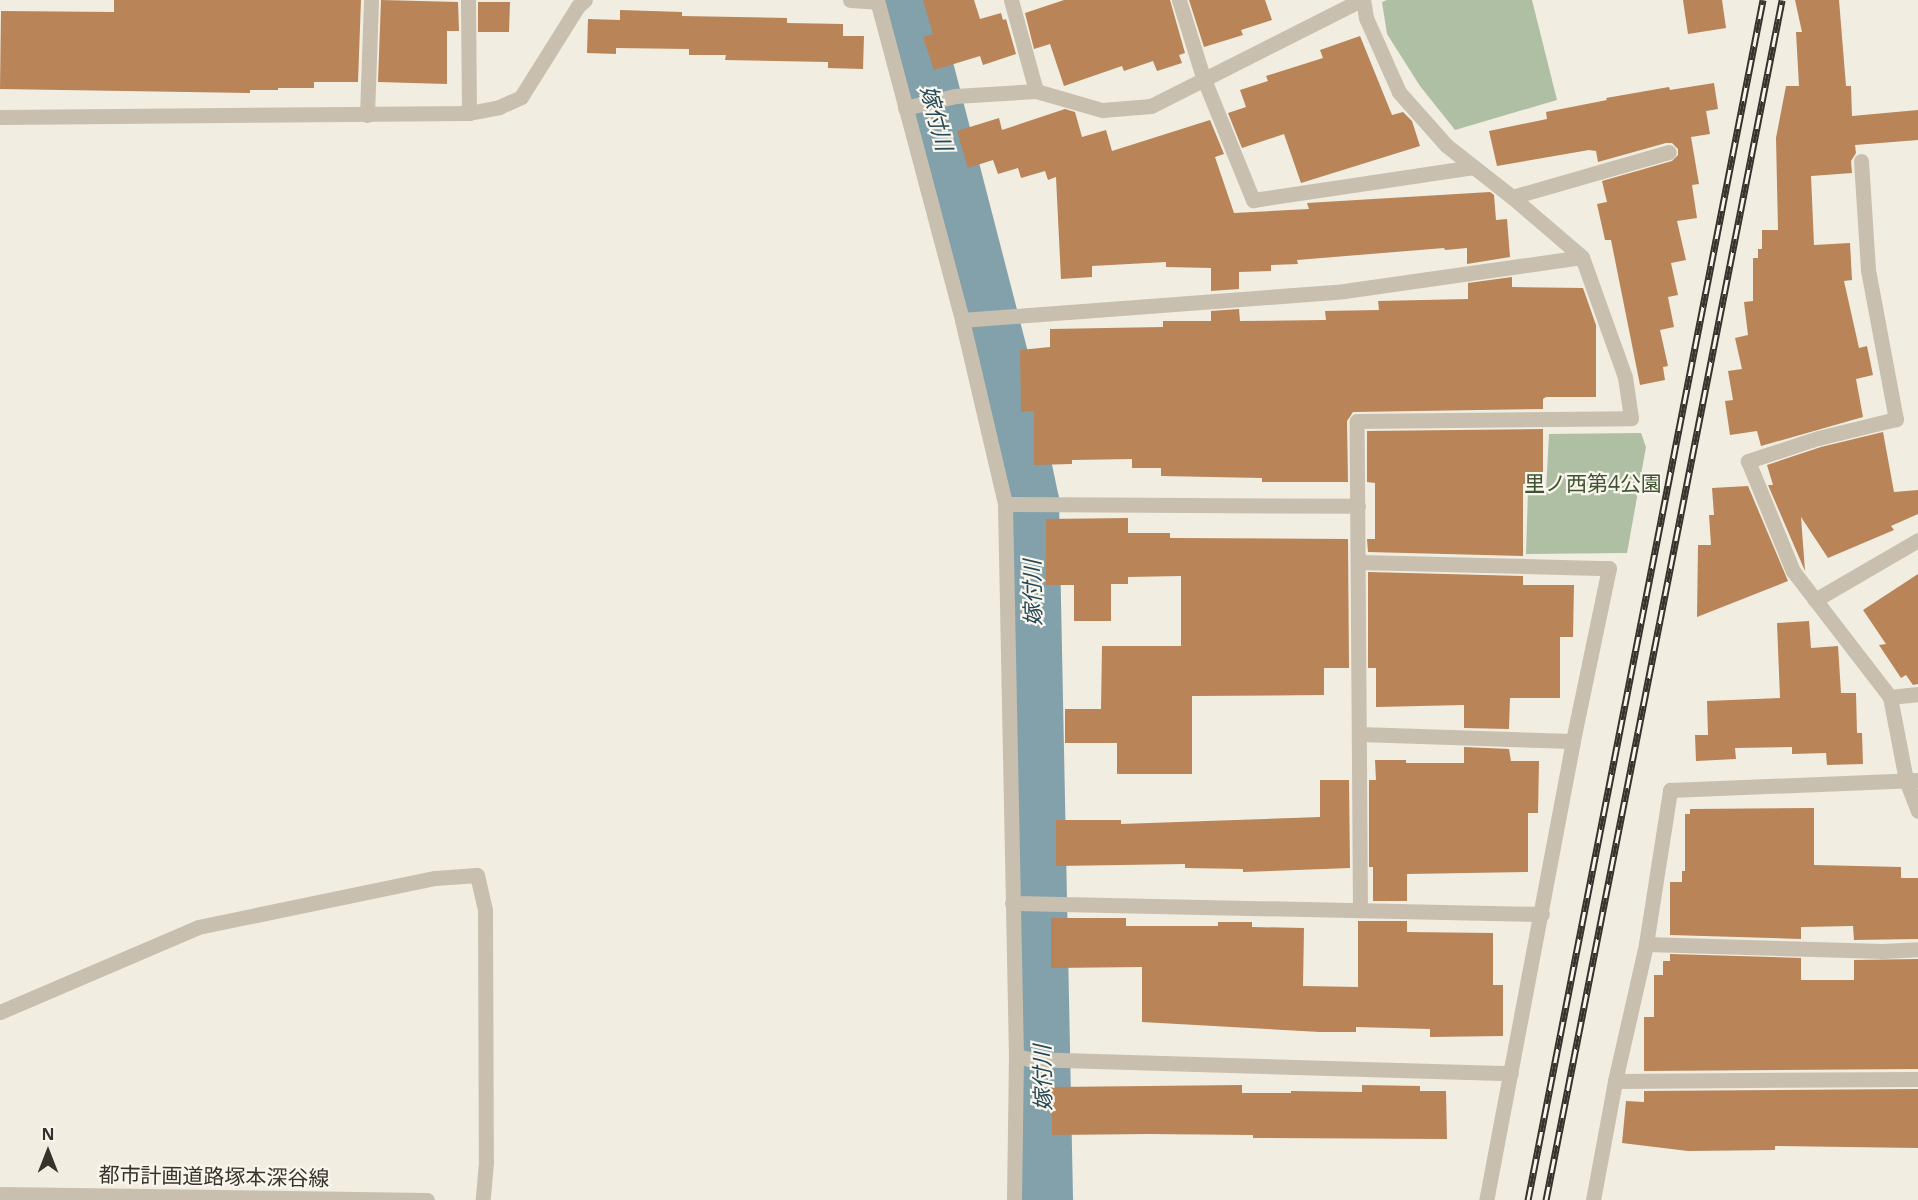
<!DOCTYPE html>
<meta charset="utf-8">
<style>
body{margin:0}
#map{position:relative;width:1918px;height:1200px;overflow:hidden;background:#f1ede1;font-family:"Open Sans","Noto Sans JP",sans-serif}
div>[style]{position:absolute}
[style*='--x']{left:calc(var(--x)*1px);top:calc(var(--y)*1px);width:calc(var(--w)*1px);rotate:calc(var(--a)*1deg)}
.green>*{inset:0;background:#afbfa3}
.river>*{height:58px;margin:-29px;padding:0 29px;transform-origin:29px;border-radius:29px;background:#83a1ab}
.building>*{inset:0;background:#b88458}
.minor>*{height:15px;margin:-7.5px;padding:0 7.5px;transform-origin:7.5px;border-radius:7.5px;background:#c8bfae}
.tertiary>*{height:15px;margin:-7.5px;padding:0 7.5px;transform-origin:7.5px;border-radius:7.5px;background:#c8bfae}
.rail>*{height:7px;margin-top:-3.5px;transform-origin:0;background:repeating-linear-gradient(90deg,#f9f6ed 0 14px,#37322c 0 28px);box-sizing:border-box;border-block:2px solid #37322c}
span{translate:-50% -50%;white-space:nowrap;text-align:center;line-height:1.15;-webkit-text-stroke:4.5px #f9f6ed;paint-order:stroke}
.park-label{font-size:21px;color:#405332}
.street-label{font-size:21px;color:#37322c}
.water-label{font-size:22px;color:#264755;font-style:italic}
.north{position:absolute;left:18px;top:1122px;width:60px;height:60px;-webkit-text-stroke:4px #f9f6ed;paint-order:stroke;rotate:0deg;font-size:16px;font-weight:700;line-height:24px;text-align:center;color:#37322c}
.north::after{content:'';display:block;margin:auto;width:21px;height:27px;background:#37322c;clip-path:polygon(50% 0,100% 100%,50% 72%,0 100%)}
</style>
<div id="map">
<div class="green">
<i style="clip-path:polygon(1387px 0,1532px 0,1557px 100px,1455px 130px,1420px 86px,1387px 34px,1382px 2px)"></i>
<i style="clip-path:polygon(1641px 433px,1646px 447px,1627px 553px,1526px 554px,1528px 491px,1546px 492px,1549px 434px)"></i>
</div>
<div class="river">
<i style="--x:907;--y:0;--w:379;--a:75.5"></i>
<i style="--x:1002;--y:367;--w:137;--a:78.2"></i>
<i style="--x:1030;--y:501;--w:699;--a:88.85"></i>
</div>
<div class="building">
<i style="clip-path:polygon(114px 0,361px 0,358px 82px,314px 82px,314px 88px,278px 88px,278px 90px,250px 90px,250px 93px,0 89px,1px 11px,114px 12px)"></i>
<i style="clip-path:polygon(381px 0,458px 2px,459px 31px,447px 31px,447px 84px,378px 82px)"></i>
<i style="clip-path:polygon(923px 0,974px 0,980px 19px,1001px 13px,1003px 20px,1006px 19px,1016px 54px,983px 65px,980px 56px,934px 70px,923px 37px,933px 34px)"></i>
<i style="clip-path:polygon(1064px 0,1170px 0,1185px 53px,1179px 55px,1182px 63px,1157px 71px,1153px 61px,1124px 71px,1122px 66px,1064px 86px,1050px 44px,1034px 49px,1025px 13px)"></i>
<i style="clip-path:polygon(1189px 0,1265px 0,1272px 20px,1241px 30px,1243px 35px,1204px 47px)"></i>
<i style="clip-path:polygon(1683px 0,1722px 0,1726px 28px,1688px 34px)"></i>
<i style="clip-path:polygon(1795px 0,1839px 0,1846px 86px,1851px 86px,1852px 116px,1918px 110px,1918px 140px,1855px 145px,1856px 153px,1851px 161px,1852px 173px,1811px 176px,1814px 245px,1850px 243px,1852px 280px,1844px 281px,1859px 348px,1867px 346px,1873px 375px,1856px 379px,1863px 417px,1761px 446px,1757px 431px,1730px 435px,1725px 401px,1733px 400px,1728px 371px,1742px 369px,1735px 338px,1748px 335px,1744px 302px,1753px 301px,1753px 258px,1758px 258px,1758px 249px,1762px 249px,1762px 230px,1778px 230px,1776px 138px,1786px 86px,1799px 86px,1796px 32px,1802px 32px)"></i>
<i style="clip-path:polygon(478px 2px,510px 2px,509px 32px,478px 32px)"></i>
<i style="clip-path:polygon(620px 10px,682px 12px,682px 16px,787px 18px,787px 23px,843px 24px,843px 36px,864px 36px,863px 69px,828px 68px,828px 62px,725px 60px,726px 55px,689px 55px,689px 49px,616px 48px,616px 54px,587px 53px,588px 19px,620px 20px)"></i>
<i style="clip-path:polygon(1360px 36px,1392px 115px,1403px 112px,1412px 121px,1420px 146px,1301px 183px,1284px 134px,1242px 148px,1228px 113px,1246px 107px,1240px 90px,1268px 81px,1266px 76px,1323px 58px,1320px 50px)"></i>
<i style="clip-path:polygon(1714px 83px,1718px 109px,1706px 111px,1710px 134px,1691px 137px,1699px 184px,1692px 185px,1697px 218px,1677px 221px,1686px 260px,1671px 263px,1678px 295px,1668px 297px,1674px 327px,1660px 330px,1668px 366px,1663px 367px,1665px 380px,1640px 385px,1611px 240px,1605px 240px,1597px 204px,1607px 202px,1602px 181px,1672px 161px,1678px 155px,1678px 149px,1672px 143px,1666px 143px,1598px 162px,1596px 151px,1589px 150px,1497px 166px,1489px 131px,1547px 119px,1546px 112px,1607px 100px,1606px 98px,1669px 87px,1670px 90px)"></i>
<i style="clip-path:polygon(1065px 109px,1075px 112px,1082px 137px,1106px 130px,1112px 151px,1210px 120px,1224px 154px,1215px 157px,1234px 213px,1309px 209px,1307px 203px,1490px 192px,1494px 195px,1496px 220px,1507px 219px,1510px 257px,1467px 264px,1467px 248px,1445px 250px,1444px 248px,1297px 260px,1298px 264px,1271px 265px,1271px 271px,1239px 272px,1239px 289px,1211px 291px,1211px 268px,1166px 267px,1166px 262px,1092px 266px,1092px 277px,1061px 279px,1056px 177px,1048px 180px,1045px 171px,1021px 178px,1018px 168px,998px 174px,993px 160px,968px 168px,957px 131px,999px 118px,1002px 130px)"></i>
<i style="clip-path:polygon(1512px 277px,1512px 287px,1583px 288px,1596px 325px,1596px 397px,1546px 397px,1543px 399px,1543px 409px,1353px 412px,1347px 421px,1348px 482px,1262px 482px,1262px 478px,1161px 476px,1161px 468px,1132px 468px,1132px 459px,1072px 460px,1072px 464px,1034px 465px,1034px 411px,1021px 412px,1020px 350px,1050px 347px,1050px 329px,1163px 327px,1163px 321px,1211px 321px,1211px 311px,1239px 309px,1240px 321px,1326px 320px,1325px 311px,1379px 310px,1378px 301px,1468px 299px,1468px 283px)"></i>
<i style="clip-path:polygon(1543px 429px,1543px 484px,1523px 484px,1523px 556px,1368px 552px,1367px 539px,1375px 539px,1375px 483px,1367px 482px,1367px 431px)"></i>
<i style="clip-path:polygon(1883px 432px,1894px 492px,1918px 490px,1918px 514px,1891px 526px,1894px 530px,1828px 558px,1801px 517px,1805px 571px,1768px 485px,1773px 485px,1767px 465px,1821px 447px)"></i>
<i style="clip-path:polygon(1748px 486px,1788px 581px,1697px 617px,1698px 545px,1711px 545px,1709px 515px,1714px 515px,1712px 488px)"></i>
<i style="clip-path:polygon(1128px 518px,1128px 533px,1170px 533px,1170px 538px,1348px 539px,1349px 668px,1324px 668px,1324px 695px,1192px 696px,1192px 774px,1117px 774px,1117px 743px,1065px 743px,1065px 709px,1101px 709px,1102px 646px,1181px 646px,1181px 576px,1128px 577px,1128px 584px,1111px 584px,1111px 621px,1074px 621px,1074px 585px,1046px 585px,1046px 519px)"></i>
<i style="clip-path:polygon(1368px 572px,1523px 576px,1523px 585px,1574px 585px,1573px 637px,1560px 637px,1560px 698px,1510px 698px,1509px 729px,1464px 728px,1464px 705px,1376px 707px,1376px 668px,1368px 668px)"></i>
<i style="clip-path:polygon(1918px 574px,1918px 684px,1913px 685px,1906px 675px,1901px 678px,1879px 645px,1886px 644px,1863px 610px)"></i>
<i style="clip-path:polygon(1809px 621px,1811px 648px,1838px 646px,1841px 693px,1856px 693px,1857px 733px,1862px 733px,1863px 764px,1827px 765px,1826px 753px,1792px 754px,1792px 747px,1735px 748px,1736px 759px,1696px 761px,1695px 735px,1708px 735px,1707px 701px,1780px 698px,1777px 623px)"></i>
<i style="clip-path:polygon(1464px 747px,1509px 749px,1511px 761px,1539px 761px,1538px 813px,1528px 813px,1528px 872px,1407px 874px,1407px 901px,1373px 901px,1373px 867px,1369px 867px,1369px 780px,1376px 780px,1375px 760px,1406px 760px,1406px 763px,1464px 763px)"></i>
<i style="clip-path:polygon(1320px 780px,1349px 780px,1350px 868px,1243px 872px,1243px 869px,1185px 868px,1185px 864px,1056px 866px,1056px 820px,1121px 820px,1121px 824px,1320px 817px)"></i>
<i style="clip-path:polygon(1814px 808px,1814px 865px,1901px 867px,1901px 878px,1918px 878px,1918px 939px,1854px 940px,1853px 926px,1801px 927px,1801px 939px,1670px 935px,1670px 882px,1682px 882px,1682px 871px,1685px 871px,1685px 814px,1690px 814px,1690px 809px)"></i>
<i style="clip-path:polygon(1051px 918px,1126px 918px,1126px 926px,1218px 926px,1218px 922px,1252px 922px,1252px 927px,1304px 928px,1303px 986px,1358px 987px,1358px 921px,1407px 921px,1407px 932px,1493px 933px,1493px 985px,1503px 985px,1503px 1036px,1430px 1037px,1430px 1029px,1356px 1027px,1356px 1032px,1320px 1032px,1142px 1022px,1142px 967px,1051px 968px)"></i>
<i style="clip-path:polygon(1670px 954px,1801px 958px,1801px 980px,1854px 980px,1854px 960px,1918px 959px,1918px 1069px,1644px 1071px,1644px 1017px,1654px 1017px,1654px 975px,1663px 975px,1663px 961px,1670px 961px)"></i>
<i style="clip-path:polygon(1242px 1085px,1242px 1093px,1291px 1093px,1291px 1091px,1362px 1092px,1362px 1085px,1420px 1086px,1420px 1091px,1446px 1091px,1447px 1139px,1253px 1138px,1253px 1135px,1148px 1134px,1052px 1135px,1052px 1087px)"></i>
<i style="clip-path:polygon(1918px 1089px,1918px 1148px,1775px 1146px,1775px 1150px,1688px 1151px,1622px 1143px,1626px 1101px,1644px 1102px,1644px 1091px)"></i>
</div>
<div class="minor">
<i style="--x:468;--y:0;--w:113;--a:89.5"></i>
<i style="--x:850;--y:0;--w:27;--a:4"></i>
<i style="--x:877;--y:0;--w:331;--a:75.1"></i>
<i style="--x:962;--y:320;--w:189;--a:76.8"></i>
<i style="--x:1005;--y:504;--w:552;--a:88.86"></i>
<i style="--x:1016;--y:1056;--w:144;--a:90.8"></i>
<i style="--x:1011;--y:0;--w:94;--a:74.6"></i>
<i style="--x:1179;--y:0;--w:81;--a:72.7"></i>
<i style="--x:1203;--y:77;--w:133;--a:67.9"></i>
<i style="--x:1253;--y:200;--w:223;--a:-8.5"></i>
<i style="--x:905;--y:108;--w:51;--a:-13.5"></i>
<i style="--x:955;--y:96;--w:81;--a:-3.5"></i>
<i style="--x:1036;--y:91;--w:69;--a:16.1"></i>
<i style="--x:1102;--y:110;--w:49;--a:-4.7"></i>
<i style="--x:1151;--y:106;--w:235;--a:-26.8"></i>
<i style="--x:367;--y:115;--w:115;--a:-88"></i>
<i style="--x:0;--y:117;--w:469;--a:-0.5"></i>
<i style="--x:469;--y:113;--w:31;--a:-11"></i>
<i style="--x:499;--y:107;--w:24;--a:-24"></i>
<i style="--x:521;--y:97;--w:107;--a:-57.9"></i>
<i style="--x:578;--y:6;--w:9;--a:-41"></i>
<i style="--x:1861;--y:161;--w:109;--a:86.3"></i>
<i style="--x:1868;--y:270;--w:152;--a:79.4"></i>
<i style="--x:1896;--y:419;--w:80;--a:166.3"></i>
<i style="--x:1818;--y:438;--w:74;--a:161.8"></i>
<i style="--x:1748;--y:461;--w:119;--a:67.8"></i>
<i style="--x:1793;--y:571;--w:159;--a:52.4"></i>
<i style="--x:1890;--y:697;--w:85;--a:79.1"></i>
<i style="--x:1906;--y:780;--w:33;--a:69"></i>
<i style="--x:1512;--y:197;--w:163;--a:-16"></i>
<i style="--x:962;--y:320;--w:383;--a:-4.3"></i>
<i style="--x:1344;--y:291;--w:240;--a:-8.1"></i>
<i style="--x:1005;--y:504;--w:353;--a:0.3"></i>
<i style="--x:1358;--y:562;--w:251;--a:1.4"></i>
<i style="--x:1609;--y:568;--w:177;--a:101.8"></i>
<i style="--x:1573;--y:741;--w:467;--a:100.7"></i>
<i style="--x:1815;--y:600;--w:119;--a:-30.2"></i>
<i style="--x:1890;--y:697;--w:28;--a:-6"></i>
<i style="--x:1359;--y:734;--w:214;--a:1.9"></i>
<i style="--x:1012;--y:903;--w:530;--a:1.19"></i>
<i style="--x:1360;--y:910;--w:489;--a:-90.4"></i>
<i style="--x:1357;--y:421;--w:274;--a:-0.6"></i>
<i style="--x:1631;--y:418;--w:41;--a:-98.3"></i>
<i style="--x:1625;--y:377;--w:127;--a:-109.7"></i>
<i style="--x:1582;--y:257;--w:92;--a:-139.4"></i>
<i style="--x:1512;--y:197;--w:84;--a:-141.8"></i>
<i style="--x:1446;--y:145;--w:71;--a:-131.6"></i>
<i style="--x:1399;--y:92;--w:81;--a:-114"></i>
<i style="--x:1366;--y:18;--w:18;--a:-99"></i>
<i style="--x:1646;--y:944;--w:237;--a:1.7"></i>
<i style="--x:1883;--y:951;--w:35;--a:-3"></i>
<i style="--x:0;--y:1012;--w:215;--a:-23.2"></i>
<i style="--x:198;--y:927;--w:242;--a:-11.7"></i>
<i style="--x:435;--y:878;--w:42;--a:-4.1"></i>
<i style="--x:477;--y:875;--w:36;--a:77"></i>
<i style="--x:485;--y:910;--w:252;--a:89.8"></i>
<i style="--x:486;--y:1162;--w:38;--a:95"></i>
<i style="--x:1016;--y:1056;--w:13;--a:13"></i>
<i style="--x:1029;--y:1059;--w:482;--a:1.7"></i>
<i style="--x:1615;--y:1081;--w:303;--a:-0.4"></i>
<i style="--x:1593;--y:1200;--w:121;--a:-79.5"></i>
<i style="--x:1615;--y:1081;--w:140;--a:-77.2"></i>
<i style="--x:1646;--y:944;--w:156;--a:-81.1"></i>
<i style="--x:1670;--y:790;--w:248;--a:-2.3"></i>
</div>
<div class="tertiary">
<i style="--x:0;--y:1194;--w:427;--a:0.8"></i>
</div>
<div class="rail">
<i style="--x:1528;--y:1200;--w:1223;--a:-78.92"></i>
<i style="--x:1546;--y:1200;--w:1223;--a:-78.87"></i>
</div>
<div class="park-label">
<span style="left:1593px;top:483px">里ノ西第4公園</span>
</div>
<div class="street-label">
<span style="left:214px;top:1176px;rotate:1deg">都市計画道路塚本深谷線</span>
</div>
<div class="water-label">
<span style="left:937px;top:118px;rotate:75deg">嫁付川</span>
<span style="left:1032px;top:593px;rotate:-91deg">嫁付川</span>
<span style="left:1042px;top:1078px;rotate:-91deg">嫁付川</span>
</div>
<div class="north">N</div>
</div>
